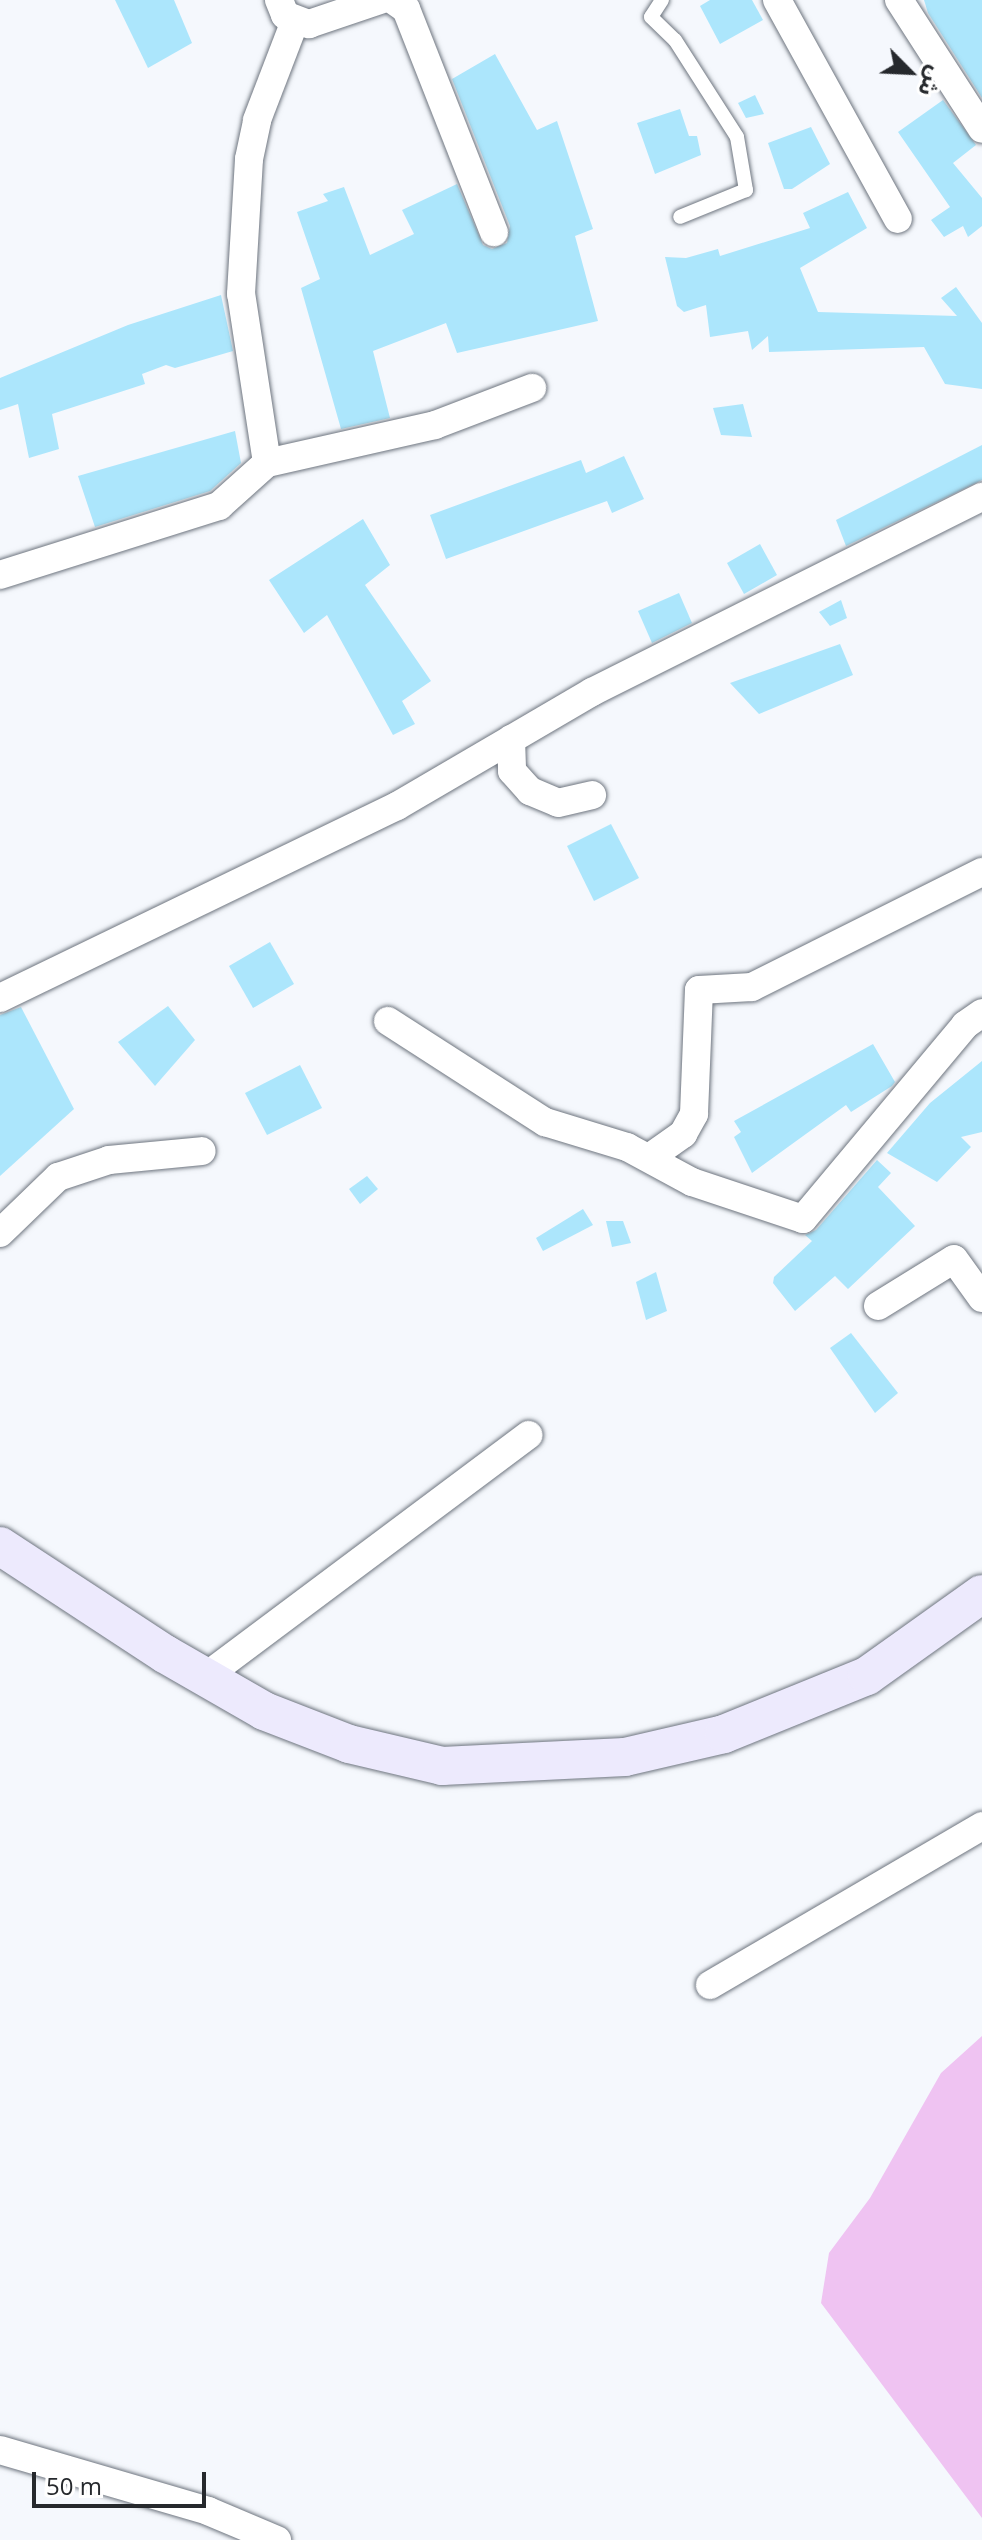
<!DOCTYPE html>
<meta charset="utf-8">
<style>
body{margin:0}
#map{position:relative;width:982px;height:2540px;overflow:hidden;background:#f5f8fd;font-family:"Open Sans","Noto Sans Arabic",sans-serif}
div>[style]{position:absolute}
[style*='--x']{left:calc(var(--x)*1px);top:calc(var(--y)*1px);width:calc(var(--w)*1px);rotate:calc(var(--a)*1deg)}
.green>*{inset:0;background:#efc3f2}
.building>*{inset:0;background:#ace6fc}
.roads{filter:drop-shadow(0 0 2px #6e757f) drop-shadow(0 0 2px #6e757f)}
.service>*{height:14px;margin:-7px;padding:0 7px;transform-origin:7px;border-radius:7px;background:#fff}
.minor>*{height:28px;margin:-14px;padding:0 14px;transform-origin:14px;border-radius:14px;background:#fff}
.secondary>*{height:38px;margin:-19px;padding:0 19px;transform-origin:19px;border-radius:19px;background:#edeafd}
span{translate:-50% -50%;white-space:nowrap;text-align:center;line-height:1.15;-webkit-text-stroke:8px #fff;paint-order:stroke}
.north{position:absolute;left:870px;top:32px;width:80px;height:80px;-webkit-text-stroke:6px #fff;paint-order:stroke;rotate:114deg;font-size:22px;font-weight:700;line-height:32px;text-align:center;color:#26292d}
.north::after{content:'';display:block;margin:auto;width:28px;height:36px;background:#26292d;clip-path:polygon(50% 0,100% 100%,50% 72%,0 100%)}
.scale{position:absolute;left:32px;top:2472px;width:174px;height:36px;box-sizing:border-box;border:4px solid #26292d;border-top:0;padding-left:10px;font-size:24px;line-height:28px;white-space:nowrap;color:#26292d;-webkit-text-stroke:6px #fff;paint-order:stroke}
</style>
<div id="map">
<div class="green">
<i style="clip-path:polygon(982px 2036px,982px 2518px,821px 2303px,829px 2253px,870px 2198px,941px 2073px)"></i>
</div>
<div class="building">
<i style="clip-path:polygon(115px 0,174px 0,192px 43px,148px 68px)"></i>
<i style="clip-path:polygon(710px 0,752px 0,763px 20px,720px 44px,700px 6px)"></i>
<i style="clip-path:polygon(924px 0,982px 0,982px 98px,928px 13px)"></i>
<i style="clip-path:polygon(495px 54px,537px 130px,557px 121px,593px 229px,575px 236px,598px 321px,457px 353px,446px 323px,373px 351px,390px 418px,341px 429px,301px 288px,320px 279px,297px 212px,328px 201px,323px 194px,344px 187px,370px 255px,414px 234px,402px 210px,457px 184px,483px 245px,492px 249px,507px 243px,510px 226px,452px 79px)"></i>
<i style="clip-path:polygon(755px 95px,764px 114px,746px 118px,738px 103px)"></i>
<i style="clip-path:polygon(943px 100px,976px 145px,953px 163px,982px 198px,982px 226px,968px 237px,963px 226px,944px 237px,931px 220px,950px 207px,898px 132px)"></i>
<i style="clip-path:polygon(680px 109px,689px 136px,697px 136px,701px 155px,655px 174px,637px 123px)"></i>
<i style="clip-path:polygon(811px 127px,830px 164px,792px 189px,784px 189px,768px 143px)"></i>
<i style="clip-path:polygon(848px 192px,867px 228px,800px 268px,818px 312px,957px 316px,941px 298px,956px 287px,982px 323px,982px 389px,945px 384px,924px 347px,769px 352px,768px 336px,752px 350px,748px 331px,710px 337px,706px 305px,684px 312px,677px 306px,665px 257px,686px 258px,718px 249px,720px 256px,810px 228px,803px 213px)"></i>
<i style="clip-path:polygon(221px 295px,233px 351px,175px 368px,166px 365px,142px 374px,145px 384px,52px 414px,59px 449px,29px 458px,18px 404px,0 410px,0 378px,128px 325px)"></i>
<i style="clip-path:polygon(743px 404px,752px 437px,721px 435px,713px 408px)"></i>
<i style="clip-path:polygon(235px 431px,241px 463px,210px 491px,95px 527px,78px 476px)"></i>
<i style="clip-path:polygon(982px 445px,982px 480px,846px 546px,836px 520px)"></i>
<i style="clip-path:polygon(624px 456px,644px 499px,612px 513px,607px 501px,446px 559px,430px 515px,581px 460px,586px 473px)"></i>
<i style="clip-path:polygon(363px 519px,390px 565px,365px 585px,431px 681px,402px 701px,415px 724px,393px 735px,327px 615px,304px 633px,269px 580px)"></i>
<i style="clip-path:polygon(760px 544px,777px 575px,744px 594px,727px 563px)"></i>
<i style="clip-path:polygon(679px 593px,692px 623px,652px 643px,638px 611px)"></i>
<i style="clip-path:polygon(841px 600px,847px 618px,830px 626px,819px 612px)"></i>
<i style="clip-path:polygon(840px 644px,853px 675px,759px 714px,730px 683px)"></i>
<i style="clip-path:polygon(611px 824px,639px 878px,594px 901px,567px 846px)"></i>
<i style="clip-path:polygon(270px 942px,294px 984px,253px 1008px,229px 966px)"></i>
<i style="clip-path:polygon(168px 1006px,195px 1040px,155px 1086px,118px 1042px)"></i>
<i style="clip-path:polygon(21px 1007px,74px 1109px,0 1176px,0 1015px)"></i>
<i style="clip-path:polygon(873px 1044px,895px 1082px,892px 1086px,851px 1112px,846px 1105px,752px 1173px,734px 1137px,741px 1132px,734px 1121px)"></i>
<i style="clip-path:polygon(982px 1061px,982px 1132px,961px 1137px,971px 1147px,937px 1182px,887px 1153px,930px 1103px)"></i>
<i style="clip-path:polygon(300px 1065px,322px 1108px,267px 1135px,245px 1093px)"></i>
<i style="clip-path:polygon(877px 1160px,891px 1173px,878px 1187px,915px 1226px,848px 1289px,835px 1276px,795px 1311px,773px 1283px,774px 1277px,812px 1241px,805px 1235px,816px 1230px)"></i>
<i style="clip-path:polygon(367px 1176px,378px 1189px,360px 1204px,349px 1189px)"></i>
<i style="clip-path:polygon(583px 1209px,593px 1225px,543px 1251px,536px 1238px)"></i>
<i style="clip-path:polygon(606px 1221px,623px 1221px,631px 1243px,612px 1247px)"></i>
<i style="clip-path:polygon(656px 1272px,667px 1311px,646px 1320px,636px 1282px)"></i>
<i style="clip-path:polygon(851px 1333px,898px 1393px,875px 1413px,830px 1348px)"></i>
</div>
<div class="roads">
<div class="service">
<i style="--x:662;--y:0;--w:20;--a:123"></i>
<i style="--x:651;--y:17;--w:33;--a:44"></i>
<i style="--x:675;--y:40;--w:115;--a:57.4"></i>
<i style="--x:737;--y:137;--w:54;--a:80.4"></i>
<i style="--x:746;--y:190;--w:71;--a:157.8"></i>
</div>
<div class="minor">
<i style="--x:279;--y:0;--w:16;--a:68"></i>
<i style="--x:285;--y:15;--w:26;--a:21"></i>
<i style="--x:309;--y:24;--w:75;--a:-18.7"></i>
<i style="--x:393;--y:0;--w:16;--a:35"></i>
<i style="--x:406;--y:9;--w:240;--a:68.5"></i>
<i style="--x:777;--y:0;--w:250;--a:61.1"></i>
<i style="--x:899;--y:0;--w:153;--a:57.2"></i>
<i style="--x:267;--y:463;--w:171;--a:-98.7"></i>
<i style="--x:241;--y:294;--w:135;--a:-86.6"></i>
<i style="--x:249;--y:159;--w:40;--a:-78"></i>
<i style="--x:257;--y:120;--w:106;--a:-69"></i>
<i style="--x:0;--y:575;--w:230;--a:-17.5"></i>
<i style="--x:219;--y:506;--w:64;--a:-41.9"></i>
<i style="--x:267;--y:463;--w:172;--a:-12.7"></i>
<i style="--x:435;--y:425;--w:104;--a:-20.9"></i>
<i style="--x:511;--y:739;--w:32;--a:88"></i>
<i style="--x:512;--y:771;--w:27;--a:48"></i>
<i style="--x:530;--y:791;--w:30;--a:23"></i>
<i style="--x:558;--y:803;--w:35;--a:-13"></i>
<i style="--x:0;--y:998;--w:441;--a:-25.8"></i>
<i style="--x:397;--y:806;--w:226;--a:-30.3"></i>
<i style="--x:592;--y:692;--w:436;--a:-26.6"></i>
<i style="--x:388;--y:1021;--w:187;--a:32.8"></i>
<i style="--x:545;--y:1122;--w:86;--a:17"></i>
<i style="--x:627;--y:1147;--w:74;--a:28.3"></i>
<i style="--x:692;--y:1182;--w:117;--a:18.4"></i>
<i style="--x:803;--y:1219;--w:253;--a:-50.1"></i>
<i style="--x:965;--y:1025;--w:21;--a:-35"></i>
<i style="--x:649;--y:1158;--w:42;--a:-35.2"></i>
<i style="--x:683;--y:1134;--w:23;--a:-61"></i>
<i style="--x:694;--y:1114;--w:124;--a:-87.7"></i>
<i style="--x:699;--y:990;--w:53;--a:-3.2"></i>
<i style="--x:752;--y:987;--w:257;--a:-26.6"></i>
<i style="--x:0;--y:1233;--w:81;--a:-44"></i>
<i style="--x:58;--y:1177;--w:54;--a:-18.4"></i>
<i style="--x:109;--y:1160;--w:93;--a:-5.5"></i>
<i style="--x:878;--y:1306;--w:89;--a:-31.7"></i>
<i style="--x:954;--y:1259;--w:48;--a:54.3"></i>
<i style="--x:205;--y:1677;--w:404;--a:-36.8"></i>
<i style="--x:710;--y:1985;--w:315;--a:-30.3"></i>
<i style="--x:0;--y:2450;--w:217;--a:16.3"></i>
<i style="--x:208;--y:2511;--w:75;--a:22.8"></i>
</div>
<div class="secondary">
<i style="--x:0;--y:1546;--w:197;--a:33.2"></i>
<i style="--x:165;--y:1654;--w:114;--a:29.9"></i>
<i style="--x:264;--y:1711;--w:91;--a:21.2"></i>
<i style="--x:349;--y:1744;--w:96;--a:13.3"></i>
<i style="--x:442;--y:1766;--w:183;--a:-2.8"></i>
<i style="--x:625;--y:1757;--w:102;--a:-13.1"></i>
<i style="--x:724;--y:1734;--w:154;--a:-22.1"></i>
<i style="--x:867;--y:1676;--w:141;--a:-35.5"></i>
</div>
</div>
<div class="north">ش</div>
<div class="scale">50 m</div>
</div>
